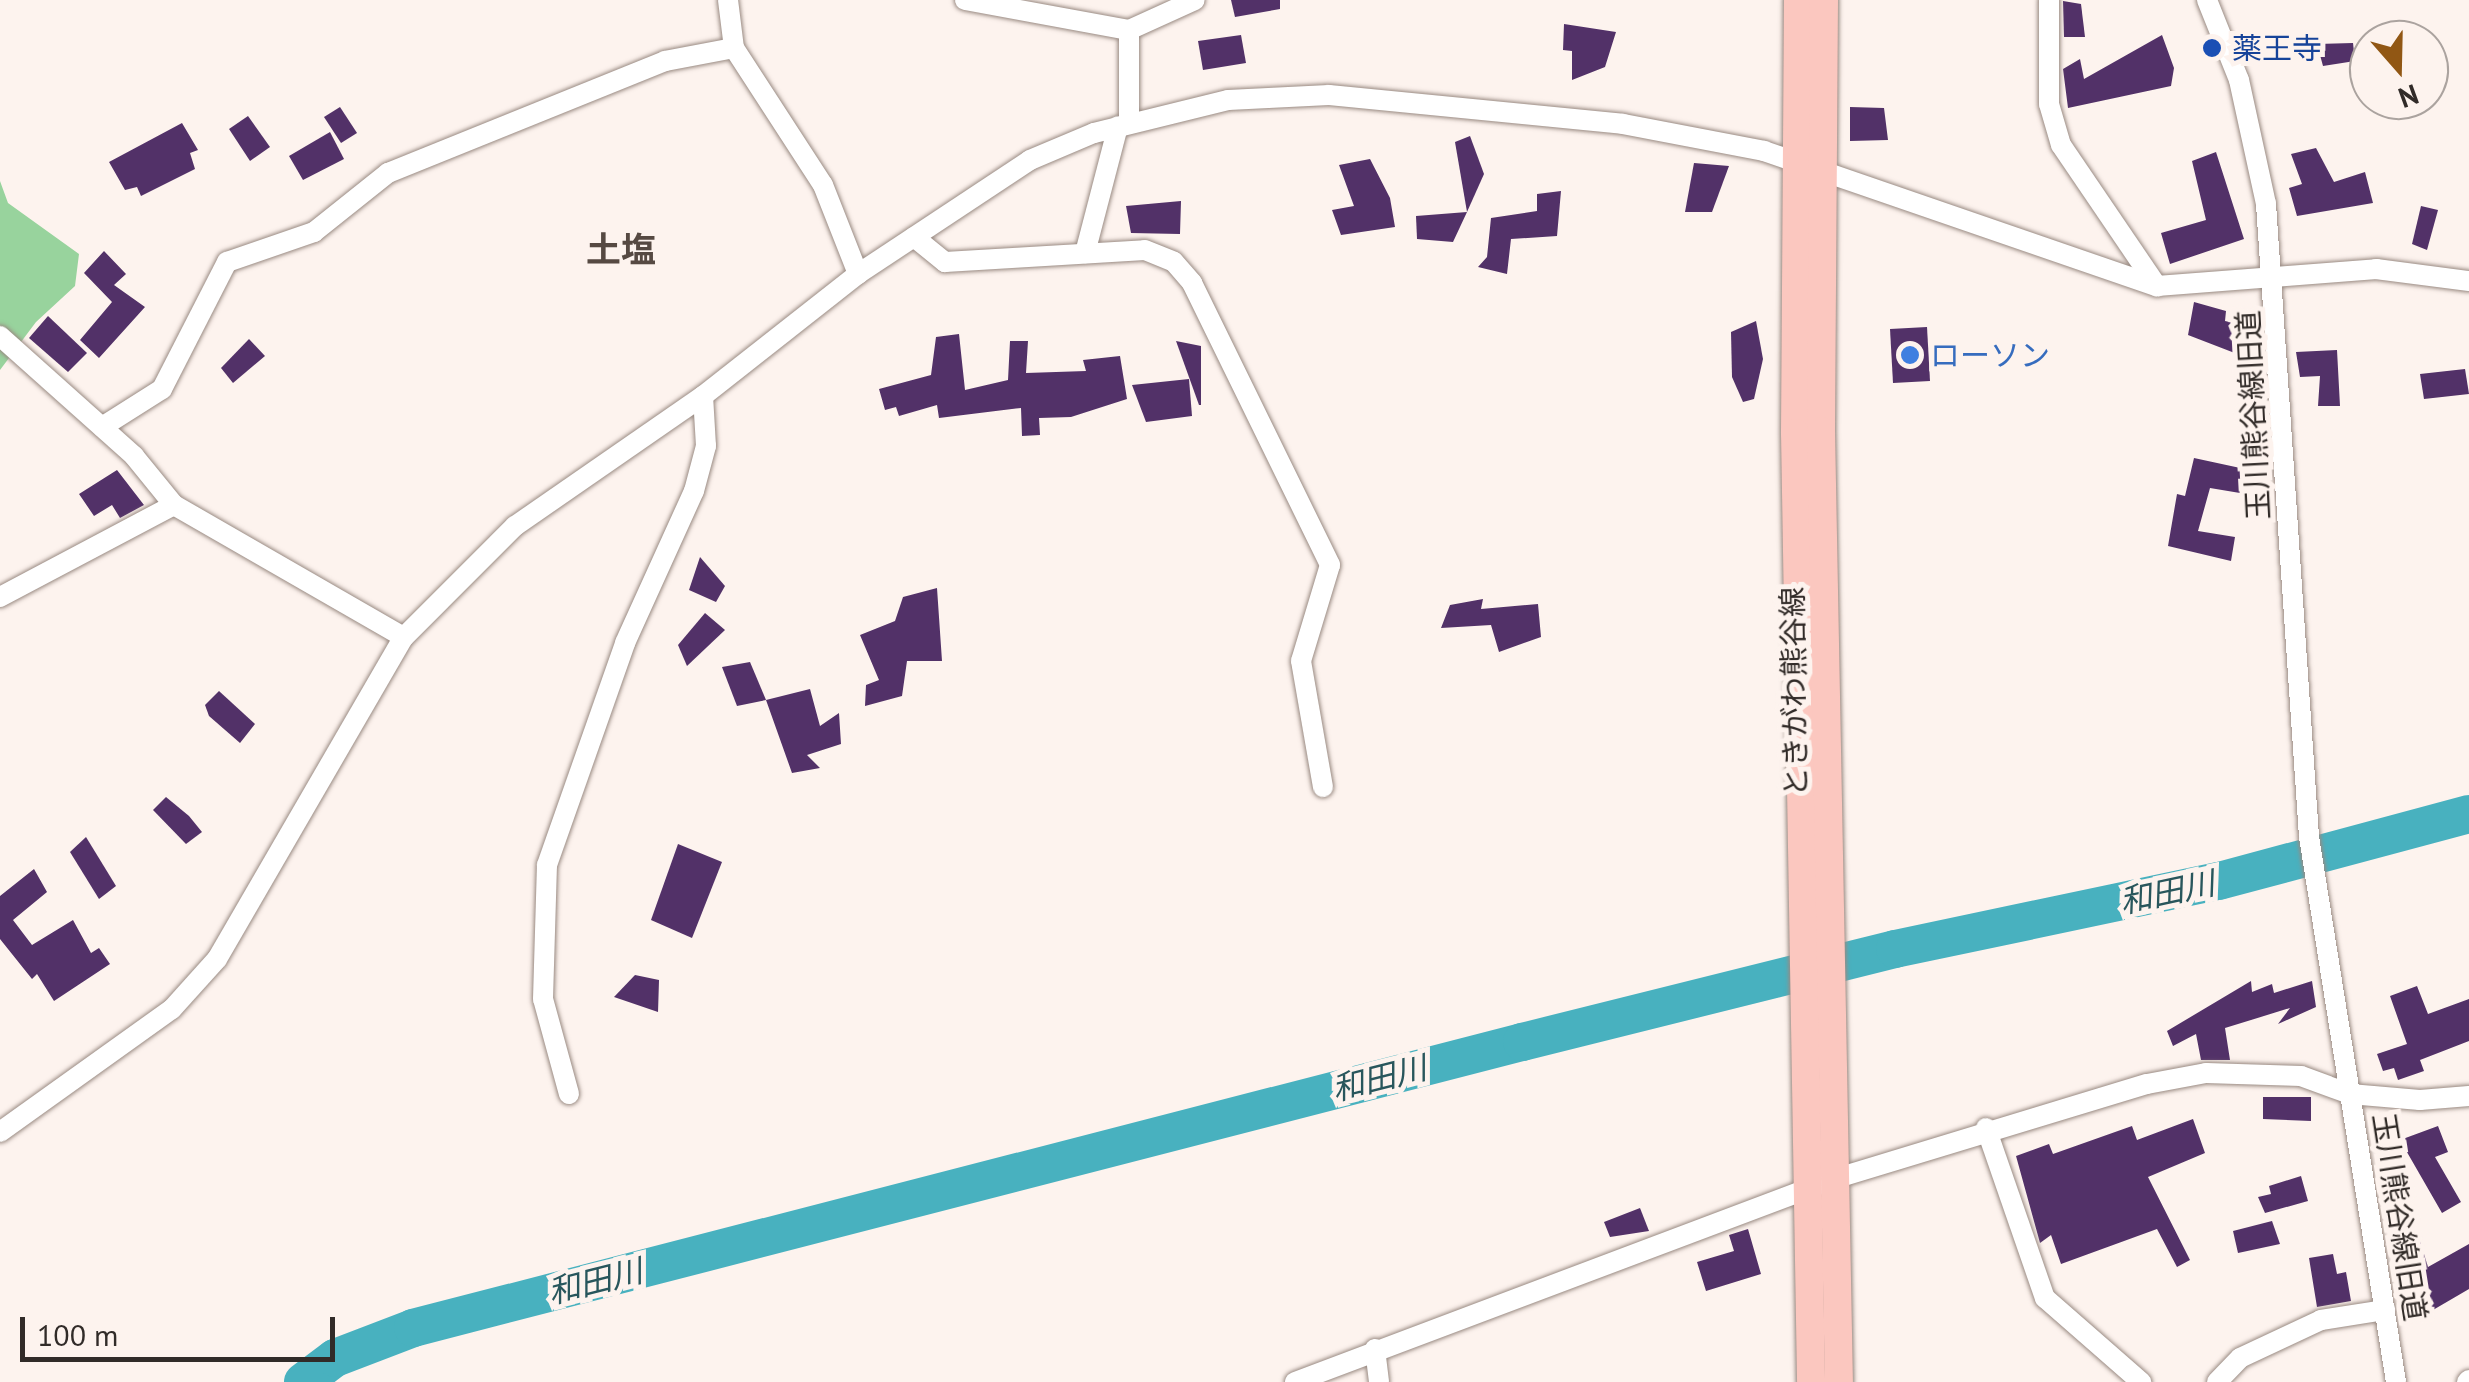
<!DOCTYPE html>
<meta charset="utf-8">
<style>
body{margin:0}
#map{position:relative;width:2469px;height:1382px;overflow:hidden;background:#fdf3ee;font-family:"PT Sans","Noto Sans JP",sans-serif}
div>[style]{position:absolute}
[style*='--x']{left:calc(var(--x)*1px);top:calc(var(--y)*1px);width:calc(var(--w)*1px);rotate:calc(var(--a)*1deg)}
.forest>*{inset:0;background:#98d39d}
.river>*{height:38px;margin:-19px;padding:0 19px;transform-origin:19px;border-radius:19px;background:#48b1bf}
.building>*{inset:0;background:#523168}
.roads{filter:drop-shadow(0 0 2px #998a82) drop-shadow(0 0 2px #998a82)}
.minor>*{height:20px;margin:-10px;padding:0 10px;transform-origin:10px;border-radius:10px;background:#fff}
.major>*{height:28px;margin:-14px;padding:0 14px;transform-origin:14px;border-radius:14px;background:#fbc7bf}
.dots>*{width:28px;height:28px;translate:-50% -50%;box-sizing:border-box;border:5px solid #fdf3ee;border-radius:50%}
span{translate:-50% -50%;white-space:nowrap;text-align:center;line-height:1.15;-webkit-text-stroke:10px #fdf3ee;paint-order:stroke}
.transit-label{font-size:30px;color:#164399}
.left{translate:0 -50%;text-align:left}
.shop-label{font-size:30px;color:#366cbe}
.street-label{font-size:30px;color:#312b28}
.water-label{font-size:32px;color:#28565c;font-style:italic}
.quarter-label{font-size:35px;color:#564942;font-weight:700}
.north{position:absolute;left:2349px;top:20px;width:100px;height:100px;box-sizing:border-box;background:#fdf3ee;border:2px solid #aba39f;border-radius:50%;rotate:160deg;font-size:28px;font-weight:700;line-height:40px;text-align:center;color:#312b28}
.north::after{content:'';display:block;margin:auto;width:35px;height:45px;background:#915714;clip-path:polygon(50% 0,100% 100%,50% 72%,0 100%)}
.scale{position:absolute;left:20px;top:1317px;width:315px;height:45px;box-sizing:border-box;border:5px solid #312b28;border-top:0;padding-left:12px;font-size:30px;line-height:35px;white-space:nowrap;color:#312b28;-webkit-text-stroke:8px #fdf3ee;paint-order:stroke}
</style>
<div id="map">
<div class="forest">
<i style="clip-path:polygon(0 181px,8px 203px,79px 254px,75px 286px,36px 322px,0 370px)"></i>
</div>
<div class="river">
<i style="--x:303;--y:1382;--w:40;--a:-37"></i>
<i style="--x:335;--y:1358;--w:84;--a:-21"></i>
<i style="--x:413;--y:1328;--w:1145;--a:-14.46"></i>
<i style="--x:1522;--y:1042;--w:384;--a:-14"></i>
<i style="--x:1895;--y:949;--w:331;--a:-11.9"></i>
<i style="--x:2219;--y:881;--w:259;--a:-15"></i>
</div>
<div class="building">
<i style="clip-path:polygon(1231px 0,1280px 0,1280px 9px,1235px 17px)"></i>
<i style="clip-path:polygon(2063px 1px,2081px 4px,2085px 37px,2064px 37px)"></i>
<i style="clip-path:polygon(1564px 24px,1616px 32px,1605px 67px,1572px 80px,1572px 51px,1563px 50px)"></i>
<i style="clip-path:polygon(1241px 35px,1246px 63px,1203px 70px,1198px 41px)"></i>
<i style="clip-path:polygon(2162px 35px,2174px 68px,2171px 86px,2068px 108px,2063px 69px,2080px 59px,2084px 79px)"></i>
<i style="clip-path:polygon(2353px 43px,2355px 61px,2323px 66px,2317px 44px)"></i>
<i style="clip-path:polygon(340px 107px,357px 133px,341px 143px,324px 117px)"></i>
<i style="clip-path:polygon(1850px 107px,1884px 108px,1888px 140px,1850px 141px)"></i>
<i style="clip-path:polygon(248px 116px,270px 147px,250px 161px,229px 129px)"></i>
<i style="clip-path:polygon(182px 123px,198px 150px,190px 153px,195px 169px,141px 196px,137px 187px,125px 190px,109px 162px)"></i>
<i style="clip-path:polygon(330px 132px,344px 159px,303px 180px,289px 156px)"></i>
<i style="clip-path:polygon(1470px 136px,1484px 174px,1467px 212px,1455px 142px)"></i>
<i style="clip-path:polygon(2316px 148px,2334px 182px,2365px 172px,2373px 203px,2297px 216px,2289px 188px,2302px 184px,2291px 154px)"></i>
<i style="clip-path:polygon(2216px 152px,2244px 239px,2170px 264px,2161px 233px,2206px 220px,2192px 161px)"></i>
<i style="clip-path:polygon(1370px 159px,1390px 198px,1395px 227px,1341px 235px,1332px 210px,1354px 206px,1339px 165px)"></i>
<i style="clip-path:polygon(1694px 163px,1729px 166px,1712px 212px,1685px 212px)"></i>
<i style="clip-path:polygon(1561px 191px,1557px 236px,1511px 239px,1507px 274px,1478px 267px,1487px 257px,1491px 218px,1537px 211px,1537px 194px)"></i>
<i style="clip-path:polygon(1181px 201px,1180px 234px,1131px 233px,1126px 206px)"></i>
<i style="clip-path:polygon(2421px 206px,2438px 210px,2427px 250px,2412px 244px)"></i>
<i style="clip-path:polygon(1467px 212px,1453px 242px,1417px 239px,1416px 216px)"></i>
<i style="clip-path:polygon(104px 251px,126px 274px,114px 285px,145px 307px,99px 358px,80px 340px,112px 302px,84px 273px)"></i>
<i style="clip-path:polygon(2194px 302px,2226px 311px,2225px 321px,2261px 329px,2258px 362px,2188px 335px)"></i>
<i style="clip-path:polygon(48px 316px,87px 353px,68px 372px,29px 338px)"></i>
<i style="clip-path:polygon(1756px 321px,1763px 359px,1754px 399px,1743px 402px,1732px 377px,1731px 332px)"></i>
<i style="clip-path:polygon(1927px 327px,1930px 381px,1893px 383px,1890px 329px)"></i>
<i style="clip-path:polygon(959px 334px,965px 390px,1008px 380px,1010px 341px,1028px 341px,1026px 373px,1086px 371px,1083px 360px,1120px 356px,1127px 399px,1071px 417px,1039px 418px,1040px 435px,1022px 436px,1021px 408px,939px 418px,937px 405px,899px 416px,896px 407px,885px 410px,879px 389px,931px 375px,936px 337px)"></i>
<i style="clip-path:polygon(249px 339px,265px 356px,233px 383px,221px 368px)"></i>
<i style="clip-path:polygon(1176px 341px,1201px 346px,1201px 405px,1199px 405px)"></i>
<i style="clip-path:polygon(2337px 350px,2340px 406px,2318px 406px,2320px 376px,2300px 377px,2296px 352px)"></i>
<i style="clip-path:polygon(2465px 369px,2469px 394px,2424px 399px,2420px 374px)"></i>
<i style="clip-path:polygon(1189px 379px,1192px 416px,1146px 422px,1132px 385px)"></i>
<i style="clip-path:polygon(2194px 458px,2268px 474px,2269px 517px,2245px 514px,2246px 494px,2210px 488px,2198px 531px,2235px 537px,2231px 561px,2168px 546px,2177px 494px,2185px 496px)"></i>
<i style="clip-path:polygon(117px 470px,144px 505px,120px 518px,112px 505px,94px 516px,79px 494px)"></i>
<i style="clip-path:polygon(700px 557px,725px 586px,716px 602px,689px 590px)"></i>
<i style="clip-path:polygon(937px 588px,942px 661px,907px 661px,902px 696px,865px 706px,866px 685px,879px 680px,860px 635px,895px 621px,903px 597px)"></i>
<i style="clip-path:polygon(1483px 599px,1481px 609px,1538px 604px,1541px 637px,1499px 652px,1491px 625px,1441px 628px,1450px 605px)"></i>
<i style="clip-path:polygon(705px 613px,725px 630px,687px 666px,678px 645px)"></i>
<i style="clip-path:polygon(750px 662px,766px 700px,737px 706px,722px 667px)"></i>
<i style="clip-path:polygon(810px 689px,820px 726px,839px 713px,841px 744px,807px 755px,820px 768px,792px 773px,766px 700px)"></i>
<i style="clip-path:polygon(219px 691px,255px 724px,240px 743px,209px 716px,205px 705px)"></i>
<i style="clip-path:polygon(166px 797px,189px 816px,202px 832px,186px 844px,153px 810px)"></i>
<i style="clip-path:polygon(86px 837px,116px 886px,99px 899px,70px 852px)"></i>
<i style="clip-path:polygon(678px 844px,722px 862px,692px 938px,651px 920px)"></i>
<i style="clip-path:polygon(34px 869px,47px 892px,13px 920px,32px 945px,73px 920px,91px 953px,99px 948px,110px 964px,54px 1001px,37px 974px,32px 979px,0 939px,0 896px)"></i>
<i style="clip-path:polygon(635px 975px,659px 980px,658px 1012px,614px 997px)"></i>
<i style="clip-path:polygon(2251px 981px,2252px 992px,2272px 984px,2274px 993px,2312px 981px,2316px 1007px,2278px 1024px,2290px 1008px,2225px 1028px,2230px 1060px,2201px 1060px,2196px 1034px,2173px 1046px,2167px 1031px)"></i>
<i style="clip-path:polygon(2417px 986px,2428px 1014px,2469px 999px,2469px 1041px,2420px 1060px,2424px 1071px,2398px 1080px,2394px 1068px,2383px 1071px,2377px 1054px,2407px 1044px,2390px 996px)"></i>
<i style="clip-path:polygon(2263px 1097px,2311px 1097px,2311px 1121px,2263px 1119px)"></i>
<i style="clip-path:polygon(2193px 1119px,2205px 1153px,2148px 1177px,2190px 1260px,2177px 1267px,2157px 1229px,2061px 1264px,2051px 1235px,2040px 1243px,2016px 1156px,2049px 1144px,2053px 1154px,2132px 1126px,2137px 1140px)"></i>
<i style="clip-path:polygon(2438px 1126px,2448px 1152px,2435px 1157px,2461px 1202px,2442px 1213px,2400px 1140px)"></i>
<i style="clip-path:polygon(2301px 1176px,2308px 1201px,2265px 1213px,2258px 1197px,2271px 1194px,2269px 1186px)"></i>
<i style="clip-path:polygon(1640px 1208px,1649px 1231px,1610px 1237px,1604px 1222px)"></i>
<i style="clip-path:polygon(2272px 1221px,2280px 1244px,2238px 1253px,2233px 1231px)"></i>
<i style="clip-path:polygon(1748px 1229px,1761px 1274px,1706px 1291px,1697px 1262px,1734px 1251px,1729px 1235px)"></i>
<i style="clip-path:polygon(2418px 1234px,2428px 1267px,2469px 1244px,2469px 1289px,2421px 1317px,2405px 1289px,2410px 1286px,2398px 1239px)"></i>
<i style="clip-path:polygon(2333px 1254px,2337px 1274px,2346px 1272px,2351px 1301px,2317px 1307px,2309px 1258px)"></i>
</div>
<div class="roads">
<div class="minor">
<i style="--x:728;--y:0;--w:48;--a:82.9"></i>
<i style="--x:734;--y:48;--w:163;--a:57"></i>
<i style="--x:823;--y:185;--w:96;--a:68.5"></i>
<i style="--x:965;--y:0;--w:167;--a:10.4"></i>
<i style="--x:1129;--y:30;--w:72;--a:-24.4"></i>
<i style="--x:2049;--y:0;--w:104;--a:90"></i>
<i style="--x:2049;--y:104;--w:43;--a:73.7"></i>
<i style="--x:2061;--y:145;--w:171;--a:55.8"></i>
<i style="--x:2207;--y:0;--w:86;--a:68.2"></i>
<i style="--x:2239;--y:80;--w:127;--a:77.7"></i>
<i style="--x:2266;--y:204;--w:634;--a:86.11"></i>
<i style="--x:2309;--y:837;--w:552;--a:80.93"></i>
<i style="--x:1129;--y:30;--w:93;--a:90"></i>
<i style="--x:914;--y:237;--w:40;--a:39"></i>
<i style="--x:945;--y:262;--w:200;--a:-3.4"></i>
<i style="--x:1145;--y:250;--w:31;--a:22"></i>
<i style="--x:1174;--y:262;--w:28;--a:49"></i>
<i style="--x:1192;--y:283;--w:314;--a:63.9"></i>
<i style="--x:1330;--y:565;--w:100;--a:106.8"></i>
<i style="--x:1301;--y:661;--w:128;--a:80.1"></i>
<i style="--x:1085;--y:253;--w:131;--a:-75.4"></i>
<i style="--x:0;--y:336;--w:180;--a:41.8"></i>
<i style="--x:134;--y:456;--w:63;--a:50.8"></i>
<i style="--x:174;--y:505;--w:265;--a:29.9"></i>
<i style="--x:102;--y:427;--w:71;--a:-32.3"></i>
<i style="--x:162;--y:389;--w:143;--a:-62.9"></i>
<i style="--x:227;--y:262;--w:92;--a:-19"></i>
<i style="--x:314;--y:232;--w:95;--a:-38.6"></i>
<i style="--x:388;--y:173;--w:299;--a:-22"></i>
<i style="--x:665;--y:61;--w:70;--a:-10.7"></i>
<i style="--x:0;--y:597;--w:197;--a:-27.9"></i>
<i style="--x:569;--y:1094;--w:98;--a:-105.3"></i>
<i style="--x:543;--y:999;--w:134;--a:-88.3"></i>
<i style="--x:547;--y:865;--w:235;--a:-70.6"></i>
<i style="--x:625;--y:643;--w:167;--a:-65.6"></i>
<i style="--x:694;--y:491;--w:47;--a:-75.1"></i>
<i style="--x:706;--y:446;--w:50;--a:-93.4"></i>
<i style="--x:1986;--y:1128;--w:180;--a:70.9"></i>
<i style="--x:2045;--y:1298;--w:128;--a:41.2"></i>
<i style="--x:0;--y:1132;--w:211;--a:-35.6"></i>
<i style="--x:172;--y:1009;--w:67;--a:-48"></i>
<i style="--x:217;--y:959;--w:372;--a:-59.9"></i>
<i style="--x:404;--y:637;--w:157;--a:-45"></i>
<i style="--x:515;--y:526;--w:229;--a:-34.7"></i>
<i style="--x:703;--y:396;--w:197;--a:-38.2"></i>
<i style="--x:858;--y:274;--w:206;--a:-33.5"></i>
<i style="--x:1030;--y:160;--w:69;--a:-22.9"></i>
<i style="--x:1094;--y:133;--w:138;--a:-13.8"></i>
<i style="--x:1228;--y:100;--w:101;--a:-2.8"></i>
<i style="--x:1329;--y:95;--w:295;--a:5.6"></i>
<i style="--x:1623;--y:124;--w:144;--a:10.8"></i>
<i style="--x:1764;--y:151;--w:416;--a:19"></i>
<i style="--x:2157;--y:286;--w:220;--a:-4.4"></i>
<i style="--x:2376;--y:269;--w:94;--a:7.4"></i>
<i style="--x:1375;--y:1349;--w:33;--a:83"></i>
<i style="--x:1295;--y:1382;--w:576;--a:-20.64"></i>
<i style="--x:1834;--y:1179;--w:327;--a:-16.9"></i>
<i style="--x:2147;--y:1084;--w:60;--a:-10.6"></i>
<i style="--x:2206;--y:1073;--w:95;--a:1.8"></i>
<i style="--x:2301;--y:1076;--w:52;--a:20.2"></i>
<i style="--x:2350;--y:1094;--w:70;--a:4.9"></i>
<i style="--x:2420;--y:1100;--w:49;--a:-4.7"></i>
<i style="--x:2217;--y:1382;--w:33;--a:-46"></i>
<i style="--x:2240;--y:1358;--w:89;--a:-25.1"></i>
<i style="--x:2321;--y:1320;--w:65;--a:-8.9"></i>
<i style="--x:2467;--y:1382;--w:3;--a:-45"></i>
</div>
<div class="major">
<i style="--x:1798;--y:0;--w:433;--a:90.4"></i>
<i style="--x:1795;--y:433;--w:949;--a:89.03"></i>
<i style="--x:1824;--y:0;--w:431;--a:90.4"></i>
<i style="--x:1821;--y:431;--w:951;--a:88.92"></i>
</div>
</div>
<div class="dots">
<i style="left:2212px;top:48px;background:#1a4fb4"></i>
<i style="left:1910px;top:355px;background:#3f7fe0"></i>
</div>
<div class="transit-label">
<span class="left" style="left:2232px;top:48px">薬王寺</span>
</div>
<div class="shop-label">
<span class="left" style="left:1930px;top:355px">ローソン</span>
</div>
<div class="street-label">
<span style="left:2253px;top:415px;rotate:-93deg">玉川熊谷線旧道</span>
<span style="left:1794px;top:692px;rotate:-91deg">ときがわ熊谷線</span>
<span style="left:2400px;top:1217px;rotate:81deg">玉川熊谷線旧道</span>
</div>
<div class="water-label">
<span style="left:2167px;top:892px;rotate:-12deg">和田川</span>
<span style="left:1379px;top:1078px;rotate:-14deg">和田川</span>
<span style="left:595px;top:1281px;rotate:-14deg">和田川</span>
</div>
<div class="quarter-label">
<span style="left:621px;top:249px">土塩</span>
</div>
<div class="north">N</div>
<div class="scale">100 m</div>
</div>
